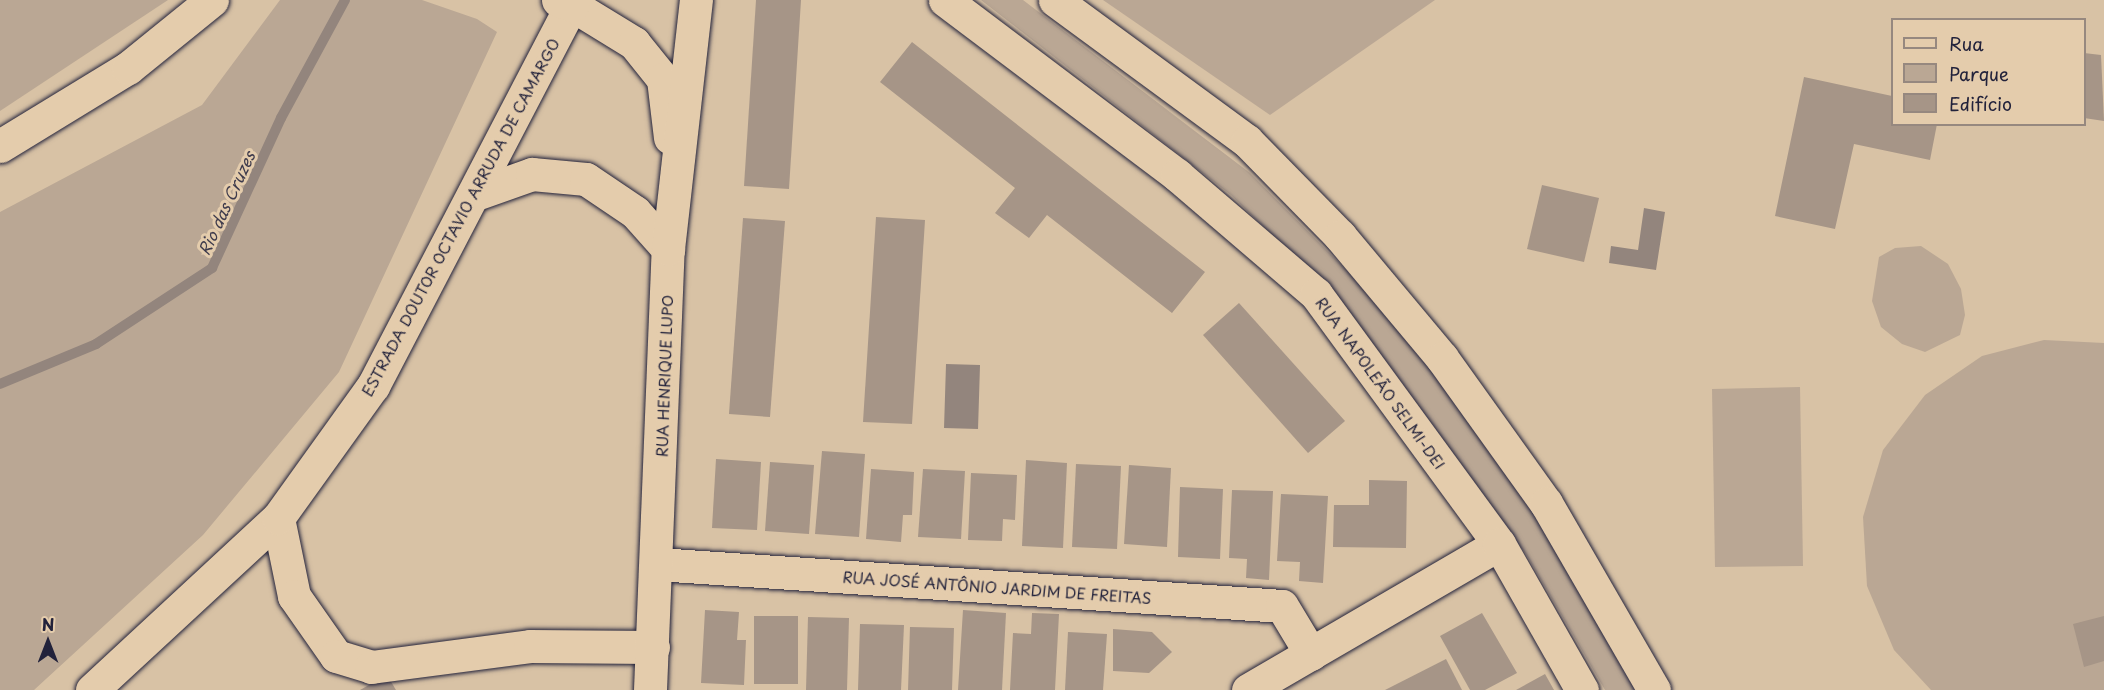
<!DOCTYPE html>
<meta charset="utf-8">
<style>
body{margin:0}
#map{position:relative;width:2104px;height:690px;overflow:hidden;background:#d8c2a5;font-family:"Playpen Sans",sans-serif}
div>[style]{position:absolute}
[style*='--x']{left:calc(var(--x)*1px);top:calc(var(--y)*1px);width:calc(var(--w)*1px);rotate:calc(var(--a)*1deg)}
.green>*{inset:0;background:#baa794}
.water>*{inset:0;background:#93857d}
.stream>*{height:10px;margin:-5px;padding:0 5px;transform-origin:5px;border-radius:5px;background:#93857d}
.building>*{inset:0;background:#a69587}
.roads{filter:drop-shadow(0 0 2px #22223b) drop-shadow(0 0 2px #22223b)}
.minor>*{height:33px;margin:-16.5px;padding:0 16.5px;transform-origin:16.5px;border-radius:16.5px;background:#e4ccac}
.tertiary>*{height:33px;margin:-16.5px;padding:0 16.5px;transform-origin:16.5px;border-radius:16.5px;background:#e4ccac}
.secondary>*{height:33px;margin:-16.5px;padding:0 16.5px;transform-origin:16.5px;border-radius:16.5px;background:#e4ccac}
span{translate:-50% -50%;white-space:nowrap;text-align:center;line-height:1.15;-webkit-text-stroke:6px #e4ccac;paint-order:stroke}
.street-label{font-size:15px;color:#22223b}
.water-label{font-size:16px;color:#3e3b4c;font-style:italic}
.legend{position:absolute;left:1891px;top:18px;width:195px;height:108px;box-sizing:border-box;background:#e4ccac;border:2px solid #96887f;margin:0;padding:8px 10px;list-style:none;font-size:18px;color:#22223b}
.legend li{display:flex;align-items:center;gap:12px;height:30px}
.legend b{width:30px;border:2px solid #96887f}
.north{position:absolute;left:18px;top:612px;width:60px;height:60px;-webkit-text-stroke:4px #e4ccac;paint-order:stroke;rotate:0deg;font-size:16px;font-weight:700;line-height:24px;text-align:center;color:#22223b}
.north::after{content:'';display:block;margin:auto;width:21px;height:27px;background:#22223b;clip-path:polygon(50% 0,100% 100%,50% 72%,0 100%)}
</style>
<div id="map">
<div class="green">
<i style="clip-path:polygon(0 0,168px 0,0 111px)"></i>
<i style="clip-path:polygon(280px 0,422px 0,477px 19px,497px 32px,339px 372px,203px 535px,34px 690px,0 690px,0 212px,202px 105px)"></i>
<i style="clip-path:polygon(981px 0,1023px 0,1250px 173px,1358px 282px,1450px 388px,1534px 512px,1636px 690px,1605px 690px,1526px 554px,1341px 302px,1231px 195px)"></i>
<i style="clip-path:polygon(1103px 0,1435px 0,1270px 115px)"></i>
<i style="clip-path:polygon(1921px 246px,1948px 264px,1961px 289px,1965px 315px,1960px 335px,1925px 352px,1902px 344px,1881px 327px,1872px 301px,1879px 257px,1895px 248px)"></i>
<i style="clip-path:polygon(2044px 340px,2104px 343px,2104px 690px,1931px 690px,1894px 650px,1867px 586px,1863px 517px,1883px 450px,1925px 395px,1982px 356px)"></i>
<i style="clip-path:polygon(1800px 387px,1803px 566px,1715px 567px,1712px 389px)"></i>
</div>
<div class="water">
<i style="clip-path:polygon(1644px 208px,1665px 212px,1656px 270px,1609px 263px,1611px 246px,1638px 250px)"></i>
<i style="clip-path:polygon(946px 364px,980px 365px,978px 429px,944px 428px)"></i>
</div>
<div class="stream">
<i style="--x:0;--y:384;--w:104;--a:-22.6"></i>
<i style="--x:96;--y:344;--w:139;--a:-33.2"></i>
<i style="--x:212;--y:268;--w:165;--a:-65.3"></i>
<i style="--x:281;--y:118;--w:134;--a:-61.5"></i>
</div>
<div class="building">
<i style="clip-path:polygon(756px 0,801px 0,789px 189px,744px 186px)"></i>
<i style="clip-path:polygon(912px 42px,1205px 272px,1172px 313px,1047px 215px,1029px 238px,995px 213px,1015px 188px,880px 82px)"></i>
<i style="clip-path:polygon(2084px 53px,2101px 55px,2104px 121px,2084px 118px)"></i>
<i style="clip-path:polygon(1804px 77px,1892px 96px,1892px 124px,1937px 124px,1930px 160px,1854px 144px,1835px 229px,1775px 216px)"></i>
<i style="clip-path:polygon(1542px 185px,1599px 198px,1584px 262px,1527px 249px)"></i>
<i style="clip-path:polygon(876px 217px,925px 220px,912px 424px,863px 422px)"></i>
<i style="clip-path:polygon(743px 218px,785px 221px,770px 417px,729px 414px)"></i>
<i style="clip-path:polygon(1239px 303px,1345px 421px,1308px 453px,1203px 335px)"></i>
<i style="clip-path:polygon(822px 451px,865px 454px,859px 537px,815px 534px)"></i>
<i style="clip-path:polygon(716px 459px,761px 462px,757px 530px,712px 528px)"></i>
<i style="clip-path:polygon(1026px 460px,1067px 463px,1063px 548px,1022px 546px)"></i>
<i style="clip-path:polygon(770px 462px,814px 465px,809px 534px,765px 531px)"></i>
<i style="clip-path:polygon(1076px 464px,1121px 466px,1117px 549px,1072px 547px)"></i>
<i style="clip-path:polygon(1129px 465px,1171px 468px,1167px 547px,1124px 544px)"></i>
<i style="clip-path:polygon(871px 469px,914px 472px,912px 515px,903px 515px,901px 542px,866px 539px)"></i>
<i style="clip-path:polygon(923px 469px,965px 471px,961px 539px,918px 537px)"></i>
<i style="clip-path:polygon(971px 473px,1017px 475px,1015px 520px,1003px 519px,1002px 541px,968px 540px)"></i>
<i style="clip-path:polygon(1369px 480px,1407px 481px,1406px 548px,1333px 547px,1334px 505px,1369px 505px)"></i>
<i style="clip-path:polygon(1180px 487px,1223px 489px,1220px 559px,1178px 557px)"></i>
<i style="clip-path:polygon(1232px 490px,1273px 491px,1269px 580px,1246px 578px,1247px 559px,1229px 558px)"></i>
<i style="clip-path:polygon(1281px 494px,1328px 496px,1323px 583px,1299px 581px,1300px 562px,1277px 561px)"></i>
<i style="clip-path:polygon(705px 610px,739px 612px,737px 640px,746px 640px,744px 685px,701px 683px)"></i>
<i style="clip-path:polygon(963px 610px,1006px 613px,1002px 690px,958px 690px)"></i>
<i style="clip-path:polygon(1032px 613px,1059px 614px,1055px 690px,1010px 690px,1013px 633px,1031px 634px)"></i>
<i style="clip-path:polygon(1482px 613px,1517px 673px,1485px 690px,1470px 690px,1440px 636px)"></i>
<i style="clip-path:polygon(754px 616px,798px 616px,798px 684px,754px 684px)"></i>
<i style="clip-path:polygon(2104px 616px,2104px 661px,2084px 667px,2073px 624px)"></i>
<i style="clip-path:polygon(808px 617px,849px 618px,847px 690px,806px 690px)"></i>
<i style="clip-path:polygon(860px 624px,904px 625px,901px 690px,858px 690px)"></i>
<i style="clip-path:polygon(910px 627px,954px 628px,952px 690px,908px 690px)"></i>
<i style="clip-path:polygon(1113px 629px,1152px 632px,1172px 652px,1149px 673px,1113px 671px)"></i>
<i style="clip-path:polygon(1068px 632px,1107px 634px,1103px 690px,1065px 690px)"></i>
<i style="clip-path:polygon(1446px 659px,1462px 690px,1385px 690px)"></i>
<i style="clip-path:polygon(1545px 674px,1554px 690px,1516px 690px)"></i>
<i style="clip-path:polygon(387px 675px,396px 690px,360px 690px)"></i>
</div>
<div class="roads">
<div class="minor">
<i style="--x:0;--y:146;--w:150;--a:-31.4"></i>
<i style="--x:128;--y:68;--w:108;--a:-39"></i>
<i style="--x:278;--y:518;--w:80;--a:78.4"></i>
<i style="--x:294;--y:596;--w:73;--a:55"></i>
<i style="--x:336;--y:656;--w:37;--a:17"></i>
<i style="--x:371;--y:667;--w:160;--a:-7.5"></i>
<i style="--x:530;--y:646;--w:123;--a:0.5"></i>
<i style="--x:657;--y:564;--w:626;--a:3.84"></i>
<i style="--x:1282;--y:606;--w:56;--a:58.9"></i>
<i style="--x:92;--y:690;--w:253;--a:-42.8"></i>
<i style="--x:278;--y:518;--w:163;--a:-54.3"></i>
<i style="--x:373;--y:386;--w:435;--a:-62.5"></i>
<i style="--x:1248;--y:690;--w:290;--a:-30.2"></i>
</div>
<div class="tertiary">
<i style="--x:572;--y:5;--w:73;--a:31.5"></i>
<i style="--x:634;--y:43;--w:46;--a:51.1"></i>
<i style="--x:663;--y:79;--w:59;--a:83.2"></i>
<i style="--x:473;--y:195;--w:63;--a:-19.6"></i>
<i style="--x:532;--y:174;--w:54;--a:5.3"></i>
<i style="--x:586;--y:179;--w:59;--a:34"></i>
<i style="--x:635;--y:212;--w:50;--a:48.3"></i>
<i style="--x:650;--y:690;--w:441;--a:-87.7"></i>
<i style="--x:668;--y:249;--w:251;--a:-83.6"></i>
</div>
<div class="secondary">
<i style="--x:558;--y:0;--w:15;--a:20"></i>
<i style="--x:945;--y:0;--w:291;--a:37"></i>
<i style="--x:1177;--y:175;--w:183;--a:40.6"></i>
<i style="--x:1316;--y:294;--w:310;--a:53.8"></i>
<i style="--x:1499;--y:544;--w:168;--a:60.4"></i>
<i style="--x:1055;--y:0;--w:238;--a:36.3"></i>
<i style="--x:1247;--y:141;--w:133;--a:45.6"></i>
<i style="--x:1340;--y:236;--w:159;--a:50.1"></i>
<i style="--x:1442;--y:358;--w:178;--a:54.4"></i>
<i style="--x:1546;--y:503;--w:216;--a:60"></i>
</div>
</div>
<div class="street-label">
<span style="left:460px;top:217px;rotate:-62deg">ESTRADA DOUTOR OCTAVIO ARRUDA DE CAMARGO</span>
<span style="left:664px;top:376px;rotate:-88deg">RUA HENRIQUE LUPO</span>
<span style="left:1381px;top:383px;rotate:54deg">RUA NAPOLEÃO SELMI-DEI</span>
<span style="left:997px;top:587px;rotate:4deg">RUA JOSÉ ANTÔNIO JARDIM DE FREITAS</span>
</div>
<div class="water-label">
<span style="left:226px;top:203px;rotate:-65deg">Rio das Cruzes</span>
</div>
<ul class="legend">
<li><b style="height:8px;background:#e4ccac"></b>Rua</li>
<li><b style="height:16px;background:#baa794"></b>Parque</li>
<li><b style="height:16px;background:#a69587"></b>Edifício</li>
</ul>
<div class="north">N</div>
</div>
